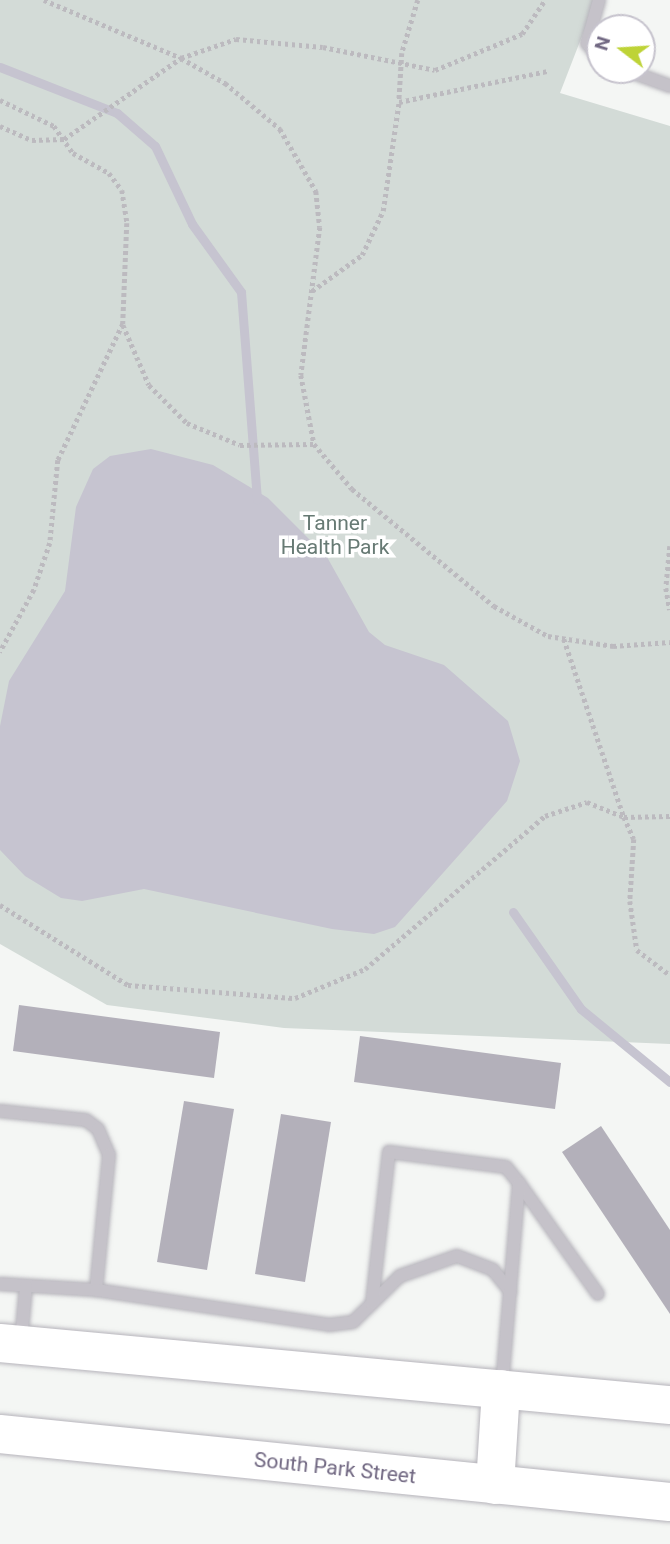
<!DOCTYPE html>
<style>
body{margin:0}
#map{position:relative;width:670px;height:1544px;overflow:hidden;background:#f4f6f4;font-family:Roboto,sans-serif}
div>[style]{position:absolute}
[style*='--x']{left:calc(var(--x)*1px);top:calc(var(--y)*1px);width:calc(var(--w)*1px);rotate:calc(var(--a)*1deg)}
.green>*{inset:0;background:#d3dbd7}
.water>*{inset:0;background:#c6c4d0}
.stream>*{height:9px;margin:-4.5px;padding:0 4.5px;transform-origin:4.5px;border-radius:4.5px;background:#c6c4d0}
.building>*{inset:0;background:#b3b0ba}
.path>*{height:4.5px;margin-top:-2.25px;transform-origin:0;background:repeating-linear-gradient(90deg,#bcbabf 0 3.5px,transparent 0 7px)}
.roads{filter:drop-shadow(0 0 2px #b6b4bb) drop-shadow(0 0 2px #b6b4bb)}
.service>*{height:12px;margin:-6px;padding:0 6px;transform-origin:6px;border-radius:6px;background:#c5c2c9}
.primary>*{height:38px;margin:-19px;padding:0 19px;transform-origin:19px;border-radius:19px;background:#fff}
span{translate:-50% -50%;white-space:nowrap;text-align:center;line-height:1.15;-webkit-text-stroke:7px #fff;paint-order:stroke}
.park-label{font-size:21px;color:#677a74}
.street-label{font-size:21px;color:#716882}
.north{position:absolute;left:586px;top:14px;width:70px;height:70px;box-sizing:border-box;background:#fff;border:2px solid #c6c3cd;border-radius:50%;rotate:287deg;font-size:19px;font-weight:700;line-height:28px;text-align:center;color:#716882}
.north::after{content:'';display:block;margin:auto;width:24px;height:32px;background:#bed337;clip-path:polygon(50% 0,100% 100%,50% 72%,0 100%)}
</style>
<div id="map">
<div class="green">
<i style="clip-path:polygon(0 0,596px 0,560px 93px,670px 126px,670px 1044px,284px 1028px,107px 1005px,0 944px)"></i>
</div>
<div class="water">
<i style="clip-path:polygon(151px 449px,213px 465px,268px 498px,327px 557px,369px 632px,385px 645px,444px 665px,508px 721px,520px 761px,507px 801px,395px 927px,374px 934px,332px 929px,144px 889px,82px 901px,61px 898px,25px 876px,0 850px,0 726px,9px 681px,65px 591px,76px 507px,93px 469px,110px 456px)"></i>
</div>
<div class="stream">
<i style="--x:0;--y:67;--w:126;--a:21.5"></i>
<i style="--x:117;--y:113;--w:50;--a:41"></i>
<i style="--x:155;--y:146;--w:86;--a:64.6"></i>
<i style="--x:192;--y:224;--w:84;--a:54.2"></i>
<i style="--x:241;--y:292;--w:208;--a:85.6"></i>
<i style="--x:513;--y:912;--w:118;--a:55"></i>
<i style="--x:581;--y:1009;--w:115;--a:39.4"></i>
</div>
<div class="building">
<i style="clip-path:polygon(19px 1005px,220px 1032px,214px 1078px,13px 1051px)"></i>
<i style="clip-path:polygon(360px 1036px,561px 1063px,555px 1109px,354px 1082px)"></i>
<i style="clip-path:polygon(184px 1101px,234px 1109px,207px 1270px,157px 1262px)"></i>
<i style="clip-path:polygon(281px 1114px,331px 1122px,305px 1282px,255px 1274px)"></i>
<i style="clip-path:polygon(601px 1126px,670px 1230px,670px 1314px,562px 1152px)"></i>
</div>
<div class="path">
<i style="--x:44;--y:0;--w:149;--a:22.9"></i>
<i style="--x:181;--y:58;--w:51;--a:29.6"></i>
<i style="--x:225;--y:83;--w:72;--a:39.9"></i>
<i style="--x:280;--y:129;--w:72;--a:59.9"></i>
<i style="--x:316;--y:191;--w:36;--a:84"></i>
<i style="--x:320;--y:227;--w:149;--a:97.3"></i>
<i style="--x:301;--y:375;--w:70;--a:79.3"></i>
<i style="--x:314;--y:444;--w:59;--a:49.8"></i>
<i style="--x:352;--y:489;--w:184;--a:39.5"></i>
<i style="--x:494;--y:606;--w:62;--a:29.1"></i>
<i style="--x:548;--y:636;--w:66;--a:8.7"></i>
<i style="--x:613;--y:646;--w:57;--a:-4"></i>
<i style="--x:418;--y:0;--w:55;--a:106.8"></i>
<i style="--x:402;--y:53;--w:49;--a:93.5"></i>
<i style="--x:399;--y:102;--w:151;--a:-11.8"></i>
<i style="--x:0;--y:100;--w:60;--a:25.7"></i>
<i style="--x:54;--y:126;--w:33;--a:55"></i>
<i style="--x:73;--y:153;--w:41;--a:29.1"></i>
<i style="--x:109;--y:173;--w:21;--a:53"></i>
<i style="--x:122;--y:190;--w:33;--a:81"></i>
<i style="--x:127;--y:223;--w:101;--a:92.3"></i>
<i style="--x:123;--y:324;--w:151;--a:115.5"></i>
<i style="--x:58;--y:460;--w:83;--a:95.5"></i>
<i style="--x:50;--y:543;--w:50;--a:108.8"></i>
<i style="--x:34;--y:590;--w:71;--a:118.7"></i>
<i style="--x:0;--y:126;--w:35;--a:24"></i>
<i style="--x:32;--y:140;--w:32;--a:-2"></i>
<i style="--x:64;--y:139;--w:142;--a:-34.7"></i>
<i style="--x:181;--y:58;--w:58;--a:-19.1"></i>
<i style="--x:236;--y:39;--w:87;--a:5.3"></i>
<i style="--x:323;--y:47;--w:114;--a:11.6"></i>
<i style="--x:435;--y:70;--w:94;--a:-22.5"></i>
<i style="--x:522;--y:34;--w:41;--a:-55.9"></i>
<i style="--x:312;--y:291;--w:62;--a:-35.8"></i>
<i style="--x:362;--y:255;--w:49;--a:-64.5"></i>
<i style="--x:383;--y:211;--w:111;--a:-81.7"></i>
<i style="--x:123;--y:325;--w:65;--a:66.6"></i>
<i style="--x:149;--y:385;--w:54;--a:45"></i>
<i style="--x:187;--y:423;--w:57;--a:22.5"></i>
<i style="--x:240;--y:445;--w:74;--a:-0.8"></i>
<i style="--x:670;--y:546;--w:42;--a:95.4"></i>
<i style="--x:666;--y:588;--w:22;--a:80"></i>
<i style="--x:564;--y:639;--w:188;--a:71.4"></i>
<i style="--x:624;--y:817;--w:46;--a:-1.2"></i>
<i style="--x:0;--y:905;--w:151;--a:32"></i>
<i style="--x:128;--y:985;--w:168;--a:4.5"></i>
<i style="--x:295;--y:998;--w:76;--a:-22.5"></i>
<i style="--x:365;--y:969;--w:236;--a:-40.4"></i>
<i style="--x:545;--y:816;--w:44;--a:-18.4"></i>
<i style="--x:587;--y:802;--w:40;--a:22"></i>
<i style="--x:624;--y:817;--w:24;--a:66"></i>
<i style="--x:634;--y:839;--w:62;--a:93.7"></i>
<i style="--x:630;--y:901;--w:49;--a:81.9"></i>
<i style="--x:637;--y:950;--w:41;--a:37.1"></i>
</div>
<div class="roads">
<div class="service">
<i style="--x:599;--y:0;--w:45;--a:105.6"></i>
<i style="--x:587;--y:43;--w:21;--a:51"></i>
<i style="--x:626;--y:70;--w:47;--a:20"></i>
<i style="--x:0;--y:1111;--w:86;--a:6"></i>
<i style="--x:86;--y:1120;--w:15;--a:37"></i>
<i style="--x:98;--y:1129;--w:28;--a:67"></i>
<i style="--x:109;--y:1155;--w:136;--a:95.5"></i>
<i style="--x:519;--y:1183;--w:136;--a:54.6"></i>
<i style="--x:0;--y:1284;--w:96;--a:3.6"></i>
<i style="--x:96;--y:1290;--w:236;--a:8.5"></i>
<i style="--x:329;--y:1325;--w:24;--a:-7"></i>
<i style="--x:353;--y:1322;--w:66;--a:-44.4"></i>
<i style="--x:400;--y:1276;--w:60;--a:-19.3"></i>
<i style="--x:457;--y:1256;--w:39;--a:21"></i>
<i style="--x:493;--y:1270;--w:28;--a:51"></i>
<i style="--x:372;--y:1303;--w:152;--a:-83.6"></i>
<i style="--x:389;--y:1152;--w:118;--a:7.3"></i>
<i style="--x:506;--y:1167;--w:21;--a:51"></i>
<i style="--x:519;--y:1183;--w:203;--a:94.8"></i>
<i style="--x:21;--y:1341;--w:55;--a:-84.8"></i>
</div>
<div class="primary">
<i style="--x:0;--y:1343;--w:673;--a:5.29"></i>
<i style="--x:0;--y:1434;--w:673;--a:5.8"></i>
<i style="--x:495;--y:1485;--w:96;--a:-86.4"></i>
</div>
</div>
<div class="park-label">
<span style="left:335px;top:535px">Tanner<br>Health Park</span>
</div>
<div class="street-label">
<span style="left:335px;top:1468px;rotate:6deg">South Park Street</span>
</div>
<div class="north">N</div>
</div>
